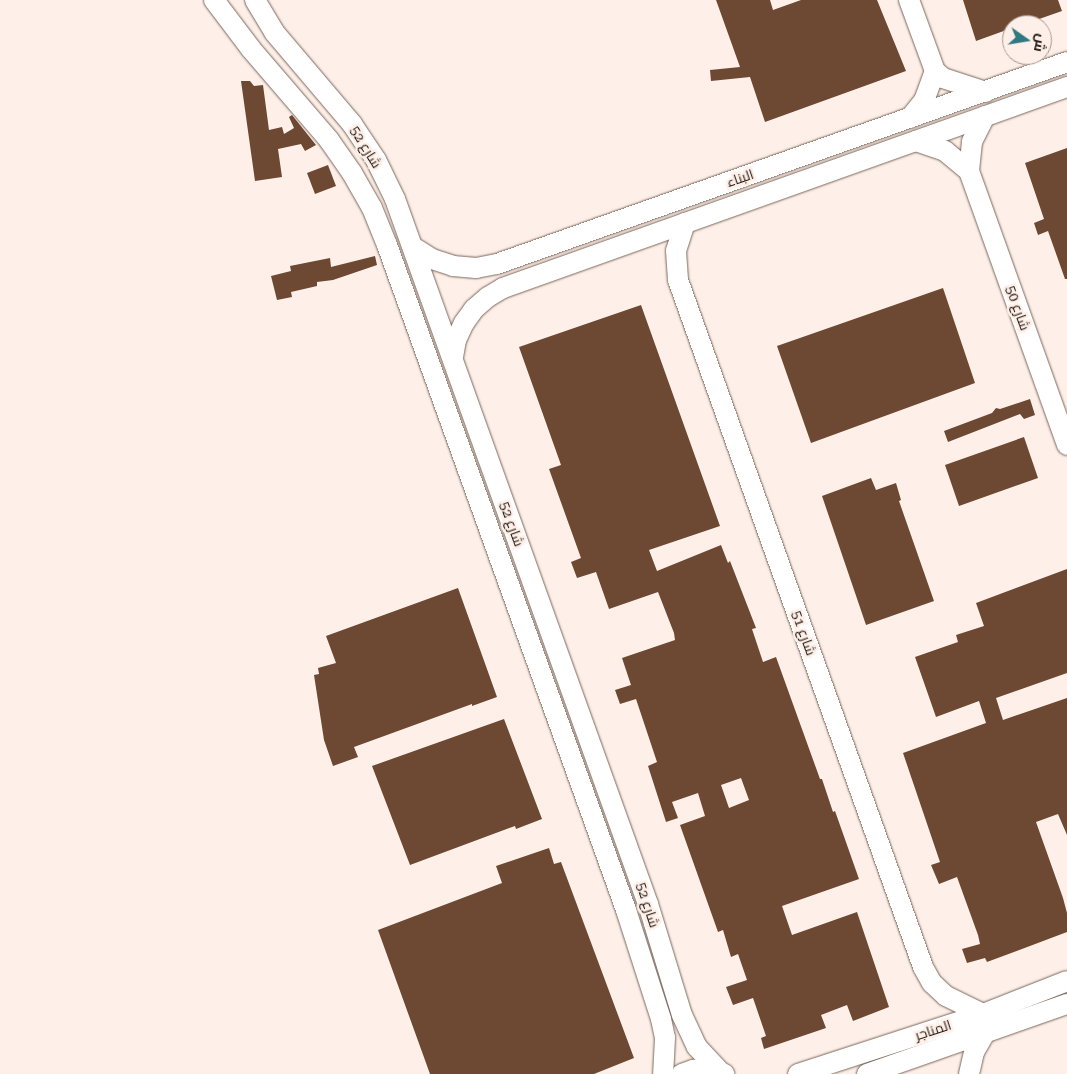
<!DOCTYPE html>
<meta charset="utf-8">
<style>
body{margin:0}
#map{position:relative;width:1067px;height:1074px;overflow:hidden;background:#fef0e8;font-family:"Roboto Serif",Cairo,serif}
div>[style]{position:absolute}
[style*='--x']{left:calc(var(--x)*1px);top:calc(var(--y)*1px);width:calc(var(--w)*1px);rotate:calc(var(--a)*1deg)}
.building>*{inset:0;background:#6d4832}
.roads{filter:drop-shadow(0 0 1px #7a665b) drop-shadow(0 0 1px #7a665b)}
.minor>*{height:20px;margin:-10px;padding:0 10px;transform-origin:10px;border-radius:10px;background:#fff}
span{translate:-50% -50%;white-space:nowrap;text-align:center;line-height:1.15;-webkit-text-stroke:5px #fef0e8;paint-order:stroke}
.street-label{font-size:14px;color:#1f1713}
.north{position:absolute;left:1002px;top:15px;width:50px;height:50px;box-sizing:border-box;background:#fef0e8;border:1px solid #a59993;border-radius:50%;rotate:103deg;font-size:14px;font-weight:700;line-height:20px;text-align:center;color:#1f1713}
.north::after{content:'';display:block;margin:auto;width:18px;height:22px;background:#317982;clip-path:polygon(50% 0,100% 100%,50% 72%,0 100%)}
</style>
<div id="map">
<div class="building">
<i style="clip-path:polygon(716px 0,770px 0,773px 10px,801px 0,877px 0,906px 71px,765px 122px,750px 77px,711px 81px,710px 70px,740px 67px)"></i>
<i style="clip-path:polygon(963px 0,1058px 0,1062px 11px,1022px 25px,1012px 25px,1012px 28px,976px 41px)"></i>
<i style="clip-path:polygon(241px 81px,250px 81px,254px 86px,263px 85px,269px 130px,282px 127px,284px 134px,294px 128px,289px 117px,292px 115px,316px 145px,305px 151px,301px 144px,278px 149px,282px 177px,255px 181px)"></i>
<i style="clip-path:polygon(1067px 148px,1067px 279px,1065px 279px,1048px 231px,1038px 235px,1034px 223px,1044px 219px,1025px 163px)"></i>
<i style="clip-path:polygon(328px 165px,336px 186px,315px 194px,307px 173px)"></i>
<i style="clip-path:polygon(375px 256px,377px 265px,333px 280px,317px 282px,317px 286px,291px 292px,292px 297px,277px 300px,271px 276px,291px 271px,290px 266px,330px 258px,331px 267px)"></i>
<i style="clip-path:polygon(943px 288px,975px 383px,811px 443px,777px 346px)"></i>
<i style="clip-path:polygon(evenodd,641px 305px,720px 526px,649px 550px,657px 571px,721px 545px,728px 563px,730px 561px,756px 628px,752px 629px,763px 662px,776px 657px,820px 779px,822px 779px,833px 812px,835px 811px,859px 879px,782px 906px,792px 935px,857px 912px,889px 1007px,853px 1021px,847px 1005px,821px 1015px,826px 1028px,764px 1049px,761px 1038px,766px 1036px,753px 998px,733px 1005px,726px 987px,747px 980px,738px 954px,731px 957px,723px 930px,718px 932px,680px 825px,705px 816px,698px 793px,672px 802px,678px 818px,666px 822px,648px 766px,657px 762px,636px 699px,620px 704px,615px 690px,631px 685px,622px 658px,675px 640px,674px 633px,658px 592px,609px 609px,596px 572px,577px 578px,571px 562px,581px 558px,549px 469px,561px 465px,519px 347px,641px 305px,741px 778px,749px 800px,729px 808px,721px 785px,741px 778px)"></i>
<i style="clip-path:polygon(1030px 399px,1035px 415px,1024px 419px,1020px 414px,948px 442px,944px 431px,992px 413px,996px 408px,1000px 409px)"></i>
<i style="clip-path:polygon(1024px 437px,1038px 478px,959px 506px,945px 465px)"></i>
<i style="clip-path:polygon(871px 478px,876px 490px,896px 483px,901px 500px,899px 501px,934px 601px,866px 625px,822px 496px)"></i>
<i style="clip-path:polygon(1067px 569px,1067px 673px,996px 698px,1003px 720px,1067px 698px,1067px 835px,1058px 814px,1036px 822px,1063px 898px,1067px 913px,1067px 932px,987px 962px,985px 958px,967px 963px,962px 949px,980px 944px,978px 935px,957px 877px,939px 884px,931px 865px,940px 862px,903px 753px,986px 723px,979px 701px,936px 717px,915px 657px,958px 642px,956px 635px,984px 626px,976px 603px)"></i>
<i style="clip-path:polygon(458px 588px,497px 697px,472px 706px,472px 704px,354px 747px,358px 757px,333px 766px,324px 740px,314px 675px,319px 674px,318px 668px,336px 663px,326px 636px)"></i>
<i style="clip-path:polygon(504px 719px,542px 819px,516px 829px,515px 826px,410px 865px,372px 766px)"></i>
<i style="clip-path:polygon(549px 848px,554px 864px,561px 862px,634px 1058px,594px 1074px,430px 1074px,378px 930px,502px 883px,496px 866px)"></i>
</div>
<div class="roads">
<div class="minor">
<i style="--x:214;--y:0;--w:61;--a:52.9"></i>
<i style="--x:251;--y:49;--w:120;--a:49.4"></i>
<i style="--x:329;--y:140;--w:40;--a:55.1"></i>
<i style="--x:352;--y:173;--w:40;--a:60.3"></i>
<i style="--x:372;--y:208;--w:40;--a:68"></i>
<i style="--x:387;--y:245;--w:707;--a:70.23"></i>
<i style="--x:626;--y:910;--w:114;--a:72.2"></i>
<i style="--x:661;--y:1019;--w:19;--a:78"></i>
<i style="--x:665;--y:1038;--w:36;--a:93"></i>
<i style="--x:255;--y:0;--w:37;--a:59"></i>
<i style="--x:274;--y:32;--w:121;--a:49.7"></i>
<i style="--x:352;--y:124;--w:43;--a:56.3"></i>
<i style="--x:376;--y:160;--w:43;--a:64"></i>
<i style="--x:395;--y:199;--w:749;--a:70.26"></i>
<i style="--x:648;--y:904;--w:116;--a:73"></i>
<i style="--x:682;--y:1015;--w:35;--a:65"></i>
<i style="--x:697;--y:1047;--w:35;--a:47"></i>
<i style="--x:909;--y:0;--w:76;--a:69.9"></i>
<i style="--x:935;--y:71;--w:11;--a:41"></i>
<i style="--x:943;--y:78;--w:45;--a:18"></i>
<i style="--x:985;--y:116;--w:29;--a:117"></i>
<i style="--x:972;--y:142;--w:29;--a:96"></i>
<i style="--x:969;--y:171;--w:291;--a:70.3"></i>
<i style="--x:910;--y:118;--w:22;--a:-51"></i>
<i style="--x:924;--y:101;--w:32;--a:-70"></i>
<i style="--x:916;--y:141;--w:31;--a:19"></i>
<i style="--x:945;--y:151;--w:31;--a:40"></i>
<i style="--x:685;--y:223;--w:29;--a:108"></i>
<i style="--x:676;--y:251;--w:29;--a:86"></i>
<i style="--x:678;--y:280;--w:729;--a:70.37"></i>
<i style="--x:923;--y:967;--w:18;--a:61"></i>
<i style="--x:932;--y:983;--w:19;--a:43"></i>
<i style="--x:946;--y:996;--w:41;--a:25.9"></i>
<i style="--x:413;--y:247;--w:22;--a:32"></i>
<i style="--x:432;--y:259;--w:22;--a:18"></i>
<i style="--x:453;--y:266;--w:23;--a:5"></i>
<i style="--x:476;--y:268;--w:21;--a:-11"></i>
<i style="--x:497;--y:264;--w:605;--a:-19.51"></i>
<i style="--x:453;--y:357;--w:17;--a:-80"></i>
<i style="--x:456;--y:340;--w:19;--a:-65"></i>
<i style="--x:464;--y:323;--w:17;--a:-54"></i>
<i style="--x:474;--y:309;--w:18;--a:-41"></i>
<i style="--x:488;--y:297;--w:17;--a:-31"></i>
<i style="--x:503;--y:288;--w:599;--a:-19.62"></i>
<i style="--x:682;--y:1074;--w:12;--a:-20"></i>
<i style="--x:693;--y:1070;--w:14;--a:-4"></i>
<i style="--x:707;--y:1069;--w:18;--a:16"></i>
<i style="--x:798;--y:1074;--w:194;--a:-18"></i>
<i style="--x:983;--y:1014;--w:90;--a:-21.4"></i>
<i style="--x:867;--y:1074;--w:212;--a:-19.3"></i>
<i style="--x:969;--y:1074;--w:23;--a:-77"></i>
<i style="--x:974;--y:1052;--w:22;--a:-60"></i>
</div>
</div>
<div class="street-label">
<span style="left:366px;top:147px;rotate:58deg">شارع 52</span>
<span style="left:740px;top:178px;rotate:-19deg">البناء</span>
<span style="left:1018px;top:308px;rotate:70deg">شارع 50</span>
<span style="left:512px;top:524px;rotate:70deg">شارع 52</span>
<span style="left:804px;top:633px;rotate:70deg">شارع 51</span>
<span style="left:648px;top:905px;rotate:72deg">شارع 52</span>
<span style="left:933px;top:1030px;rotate:-18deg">المناجر</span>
</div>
<div class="north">ش</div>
</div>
